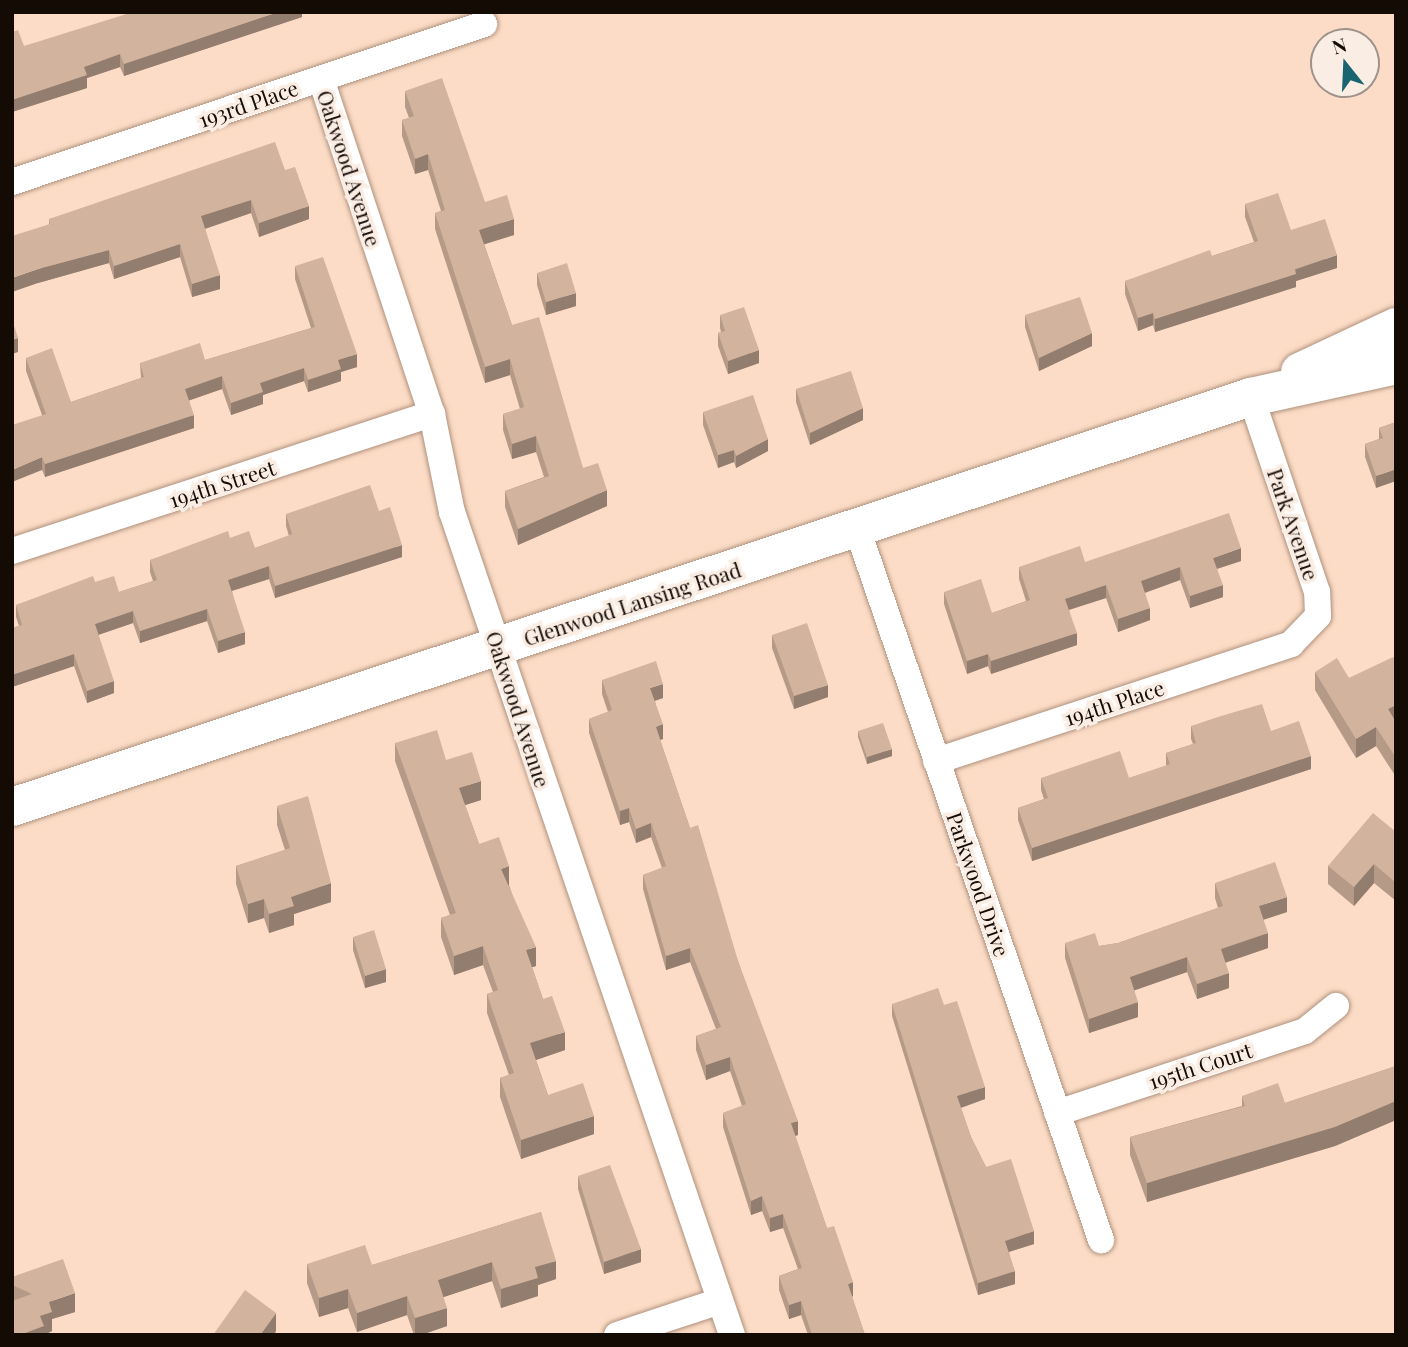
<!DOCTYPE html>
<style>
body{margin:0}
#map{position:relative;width:1408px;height:1347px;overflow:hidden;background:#fcdcc6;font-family:"Playfair Display",serif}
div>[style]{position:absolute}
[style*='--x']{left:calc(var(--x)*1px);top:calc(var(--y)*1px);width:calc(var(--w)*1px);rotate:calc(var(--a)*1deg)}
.roads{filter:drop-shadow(0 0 2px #af917d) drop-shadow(0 0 2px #af917d)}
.minor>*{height:26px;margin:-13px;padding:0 13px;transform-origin:13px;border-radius:13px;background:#fff}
.secondary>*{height:38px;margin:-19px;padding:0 19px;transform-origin:19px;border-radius:19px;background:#fff}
.wall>*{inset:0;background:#b59a88}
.shaded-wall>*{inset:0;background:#937d6f}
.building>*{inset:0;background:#d2b39e}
span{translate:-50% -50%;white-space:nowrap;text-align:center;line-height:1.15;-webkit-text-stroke:7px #faede4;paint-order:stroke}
.street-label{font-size:21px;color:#150b05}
.frame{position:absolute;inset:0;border:14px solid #150b05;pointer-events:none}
.north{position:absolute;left:1310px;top:28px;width:70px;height:70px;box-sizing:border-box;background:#faede4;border:2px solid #9e938b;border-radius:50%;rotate:342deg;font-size:19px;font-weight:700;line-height:28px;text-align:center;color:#150b05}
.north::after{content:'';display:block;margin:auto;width:24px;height:32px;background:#196470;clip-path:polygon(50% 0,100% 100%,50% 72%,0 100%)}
</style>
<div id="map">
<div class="roads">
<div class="minor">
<i style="--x:321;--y:79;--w:353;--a:71.7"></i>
<i style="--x:432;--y:414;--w:100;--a:78.5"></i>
<i style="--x:452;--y:512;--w:869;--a:71.21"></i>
<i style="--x:12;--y:182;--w:498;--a:-18.5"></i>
<i style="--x:857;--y:528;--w:753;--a:71.08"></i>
<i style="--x:12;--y:551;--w:442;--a:-18.1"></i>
<i style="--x:936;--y:761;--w:374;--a:-18.2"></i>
<i style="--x:1291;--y:644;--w:39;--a:-46"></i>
<i style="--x:1318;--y:616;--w:24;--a:-92"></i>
<i style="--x:1317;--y:592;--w:206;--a:-108.7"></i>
<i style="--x:1057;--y:1113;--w:261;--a:-18.3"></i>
<i style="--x:1305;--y:1031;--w:40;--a:-39"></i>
<i style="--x:617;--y:1335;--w:108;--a:-18.3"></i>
</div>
<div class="secondary">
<i style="--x:1300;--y:372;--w:106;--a:-25.1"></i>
<i style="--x:12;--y:807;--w:1305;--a:-18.31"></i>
<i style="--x:1251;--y:397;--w:148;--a:-12.4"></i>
</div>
</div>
<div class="wall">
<i style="clip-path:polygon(302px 12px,302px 17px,124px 76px,120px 67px,87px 78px,87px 88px,12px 112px,12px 32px,24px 46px)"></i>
<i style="clip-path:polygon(405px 91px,485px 202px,514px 235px,484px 244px,512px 325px,583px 468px,607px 506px,518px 545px,505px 507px,505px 491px,544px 477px,536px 452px,512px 459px,503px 430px,503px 414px,520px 409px,510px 375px,485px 383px,435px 229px,435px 213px,441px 211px,428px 170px,415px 174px,402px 136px,402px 120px,409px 118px,405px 107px)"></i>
<i style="clip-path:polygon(285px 170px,309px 219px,259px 237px,251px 213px,205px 229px,220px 289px,192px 297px,180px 257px,114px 279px,109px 263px,38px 283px,49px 224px,49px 219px)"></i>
<i style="clip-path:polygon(1245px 204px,1291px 230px,1337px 268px,1296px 281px,1296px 287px,1155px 332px,1153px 325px,1138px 331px,1125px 294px,1125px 281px,1212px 256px,1254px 242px,1245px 217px)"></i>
<i style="clip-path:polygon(295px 266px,357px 367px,341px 372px,341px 381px,308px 392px,304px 381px,263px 395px,263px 404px,231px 415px,222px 389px,189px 400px,194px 428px,45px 477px,42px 470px,42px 415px,26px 371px,26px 358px,71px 402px,141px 378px,140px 363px,205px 360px,311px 328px,295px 279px)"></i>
<i style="clip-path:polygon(537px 273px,576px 306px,546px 315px,537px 285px)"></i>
<i style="clip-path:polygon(720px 315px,759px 363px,728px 374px,718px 346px,718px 333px,721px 332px,720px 328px)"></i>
<i style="clip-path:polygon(1025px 315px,1092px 346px,1039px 371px,1025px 327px)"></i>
<i style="clip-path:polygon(796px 389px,863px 420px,810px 445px,796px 402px)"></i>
<i style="clip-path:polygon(703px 412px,768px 451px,736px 468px,734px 462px,718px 468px,703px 425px)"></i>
<i style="clip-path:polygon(1396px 422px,1376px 488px,1365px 457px,1365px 444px,1379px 439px,1379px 428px)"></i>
<i style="clip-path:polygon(379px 511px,402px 557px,275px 598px,269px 579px,232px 591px,245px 644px,218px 653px,207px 621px,140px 643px,133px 623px,98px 635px,114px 693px,87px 703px,74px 666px,12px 687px,12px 628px,19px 626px,16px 617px,16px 605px,95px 582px,119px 592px,153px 581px,150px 572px,150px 560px,230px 538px,255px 548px,289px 536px,286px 526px,286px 514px)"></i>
<i style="clip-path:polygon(1241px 561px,1217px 569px,1223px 597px,1190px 608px,1180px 580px,1145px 593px,1150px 620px,1118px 632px,1106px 598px,1069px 610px,1077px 645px,991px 674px,988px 666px,967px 674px,944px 604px,944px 592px,992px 613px,1026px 601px,1019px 579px,1019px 567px)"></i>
<i style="clip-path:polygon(772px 635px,828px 697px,794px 709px,772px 648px)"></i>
<i style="clip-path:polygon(1396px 660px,1396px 777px,1376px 746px,1356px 758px,1315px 690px,1315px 672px,1349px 678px)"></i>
<i style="clip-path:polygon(602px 680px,663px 698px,655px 701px,663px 739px,660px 740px,690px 828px,738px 961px,798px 1135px,795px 1136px,827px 1228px,853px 1296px,852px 1297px,865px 1335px,808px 1335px,801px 1315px,789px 1319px,779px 1290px,779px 1276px,798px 1269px,783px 1228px,770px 1232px,762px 1211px,751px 1215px,723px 1127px,723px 1113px,742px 1106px,730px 1071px,706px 1080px,696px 1050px,696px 1036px,716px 1029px,690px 962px,666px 970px,643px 889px,643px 875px,662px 868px,651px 837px,636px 843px,629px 822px,620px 825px,589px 733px,589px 719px,608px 712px,602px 694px)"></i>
<i style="clip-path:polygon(1191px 726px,1271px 731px,1311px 769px,1032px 861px,1018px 820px,1018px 808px,1044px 799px,1041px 790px,1041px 778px,1129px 778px,1166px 766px,1166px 753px,1193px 744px,1191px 739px)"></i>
<i style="clip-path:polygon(858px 731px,892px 756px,867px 764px,858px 737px)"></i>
<i style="clip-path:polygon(395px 743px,446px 760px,481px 800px,465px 805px,479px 844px,509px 885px,536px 966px,532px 967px,543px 999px,565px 1050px,536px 1060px,548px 1095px,594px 1134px,521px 1159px,500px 1097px,500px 1078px,509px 1075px,487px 1013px,487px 994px,493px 992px,483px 965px,454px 975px,441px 937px,441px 918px,450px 915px,395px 761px)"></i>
<i style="clip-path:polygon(277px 806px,331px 902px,294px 914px,294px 925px,269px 933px,264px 918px,248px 923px,236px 884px,236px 866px,285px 850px,277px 825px)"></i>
<i style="clip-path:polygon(1396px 832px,1396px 901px,1374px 883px,1354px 906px,1328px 884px,1328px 866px)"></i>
<i style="clip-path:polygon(1215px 883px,1287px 912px,1263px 920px,1268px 948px,1225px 963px,1229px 988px,1197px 999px,1187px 972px,1134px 990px,1138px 1017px,1089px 1033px,1065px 958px,1065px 943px,1099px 946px,1118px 943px,1218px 908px,1215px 898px)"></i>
<i style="clip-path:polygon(353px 937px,386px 982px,365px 988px,353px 950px)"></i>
<i style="clip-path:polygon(892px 1004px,944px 1005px,985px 1099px,961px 1108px,971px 1137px,986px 1167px,1034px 1244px,1009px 1252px,1015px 1284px,978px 1295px,892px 1016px)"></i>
<i style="clip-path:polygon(1396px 1066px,1396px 1120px,1335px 1146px,1147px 1202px,1130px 1155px,1130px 1137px,1242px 1106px,1242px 1096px,1285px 1103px)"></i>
<i style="clip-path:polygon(578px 1176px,641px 1262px,604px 1274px,578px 1189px)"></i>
<i style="clip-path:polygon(541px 1212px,556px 1279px,538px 1285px,538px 1296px,501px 1308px,492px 1281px,443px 1297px,447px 1326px,421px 1335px,414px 1335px,407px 1315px,357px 1332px,348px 1308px,319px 1317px,307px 1283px,307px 1264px,372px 1265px)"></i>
<i style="clip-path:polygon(12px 1277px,75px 1312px,52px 1319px,52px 1331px,44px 1335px,12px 1335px)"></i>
</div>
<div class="shaded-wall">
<i style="clip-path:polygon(278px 12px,302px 12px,302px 17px,124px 76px,124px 64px)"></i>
<i style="clip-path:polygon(120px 54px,120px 67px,87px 78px,87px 88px,12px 112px,12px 100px,84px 67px)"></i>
<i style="clip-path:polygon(428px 154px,428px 170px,415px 174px,415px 159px)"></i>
<i style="clip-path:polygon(251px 200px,251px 213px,201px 230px,201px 216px)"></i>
<i style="clip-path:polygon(309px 206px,309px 219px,259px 237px,259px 223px)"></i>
<i style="clip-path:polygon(514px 219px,514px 235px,479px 246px,479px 230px)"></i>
<i style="clip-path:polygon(180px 244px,180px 257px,114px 279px,114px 266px)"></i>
<i style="clip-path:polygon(109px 250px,109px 263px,38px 283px,12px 292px,12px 278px,38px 269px)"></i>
<i style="clip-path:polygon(1337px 255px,1337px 268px,1296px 281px,1296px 287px,1155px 332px,1155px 319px)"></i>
<i style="clip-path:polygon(220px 275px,220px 289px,192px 297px,192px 284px)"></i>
<i style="clip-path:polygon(576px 293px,576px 306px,546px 315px,546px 302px)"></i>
<i style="clip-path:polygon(1153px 313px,1153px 325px,1138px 331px,1138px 318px)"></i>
<i style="clip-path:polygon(1092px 333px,1092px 346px,1039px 371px,1039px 358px)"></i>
<i style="clip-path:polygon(18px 338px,18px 352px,12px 354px,12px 340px)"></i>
<i style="clip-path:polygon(759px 350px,759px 363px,728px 374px,728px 361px)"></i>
<i style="clip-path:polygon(357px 354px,357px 367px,341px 372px,341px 381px,308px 392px,308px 380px,338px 360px)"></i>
<i style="clip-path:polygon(510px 359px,510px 375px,485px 383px,485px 367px)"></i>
<i style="clip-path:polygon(304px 368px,304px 381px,263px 395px,263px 404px,231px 415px,231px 403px,260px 383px)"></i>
<i style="clip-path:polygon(222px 376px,222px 389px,185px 402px,185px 389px)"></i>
<i style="clip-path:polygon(863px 408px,863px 420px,810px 445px,810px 433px)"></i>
<i style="clip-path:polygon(194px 415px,194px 428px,45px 477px,45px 464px)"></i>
<i style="clip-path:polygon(536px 436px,536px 452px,512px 459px,512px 444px)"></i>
<i style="clip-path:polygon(768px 439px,768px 451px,736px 468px,736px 456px)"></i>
<i style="clip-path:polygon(734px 450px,734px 462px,718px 468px,718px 455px)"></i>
<i style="clip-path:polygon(42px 457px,42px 470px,12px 482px,12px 470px)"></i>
<i style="clip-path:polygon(1396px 469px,1396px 481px,1376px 488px,1376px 476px)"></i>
<i style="clip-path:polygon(607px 490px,607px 506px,518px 545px,518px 529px)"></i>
<i style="clip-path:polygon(402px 545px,402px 557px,275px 598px,275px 586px)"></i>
<i style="clip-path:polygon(1241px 548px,1241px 561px,1213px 570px,1213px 558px)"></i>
<i style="clip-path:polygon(269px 566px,269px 579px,228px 592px,228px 580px)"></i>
<i style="clip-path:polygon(1180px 567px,1180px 580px,1141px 594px,1141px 581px)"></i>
<i style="clip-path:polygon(1106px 585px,1106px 598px,1065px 611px,1065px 599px)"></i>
<i style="clip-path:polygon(1223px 585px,1223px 597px,1190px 608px,1190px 596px)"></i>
<i style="clip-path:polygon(1150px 608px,1150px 620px,1118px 632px,1118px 619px)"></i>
<i style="clip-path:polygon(207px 609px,207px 621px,140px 643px,140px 631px)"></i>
<i style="clip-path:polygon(133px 611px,133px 623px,95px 636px,95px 624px)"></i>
<i style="clip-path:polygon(245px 632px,245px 644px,218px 653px,218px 641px)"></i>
<i style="clip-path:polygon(1077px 633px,1077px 645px,991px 674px,991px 661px)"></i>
<i style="clip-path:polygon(74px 654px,74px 666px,12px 687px,12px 675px)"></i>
<i style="clip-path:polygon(988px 654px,988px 666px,967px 674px,967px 661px)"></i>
<i style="clip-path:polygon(114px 681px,114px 693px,87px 703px,87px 691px)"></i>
<i style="clip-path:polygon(663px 684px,663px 698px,650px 702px,650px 688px)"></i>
<i style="clip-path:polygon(828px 685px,828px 697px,794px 709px,794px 696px)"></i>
<i style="clip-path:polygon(1396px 705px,1396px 724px,1388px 709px)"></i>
<i style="clip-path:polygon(663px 724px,663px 739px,656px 741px,656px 727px)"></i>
<i style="clip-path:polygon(1376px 727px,1376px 746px,1356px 758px,1356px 739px)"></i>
<i style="clip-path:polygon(892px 749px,892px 756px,867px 764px,867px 757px)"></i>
<i style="clip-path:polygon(1311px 756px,1311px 769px,1032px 861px,1032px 848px)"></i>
<i style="clip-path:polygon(481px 781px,481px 800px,459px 807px,459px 788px)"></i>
<i style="clip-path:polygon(629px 808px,629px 822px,620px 825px,620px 811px)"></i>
<i style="clip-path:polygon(651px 823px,651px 837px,636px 843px,636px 829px)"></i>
<i style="clip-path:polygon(1374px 864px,1374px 883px,1354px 906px,1354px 887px)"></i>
<i style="clip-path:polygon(509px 866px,509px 885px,501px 888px,501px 869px)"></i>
<i style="clip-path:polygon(331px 883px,331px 902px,294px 914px,294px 925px,269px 933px,269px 914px,291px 897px)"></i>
<i style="clip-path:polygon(1287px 897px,1287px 912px,1259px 921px,1259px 906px)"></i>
<i style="clip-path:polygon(264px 899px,264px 918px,248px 923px,248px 904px)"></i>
<i style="clip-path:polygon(1268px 933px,1268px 948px,1221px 964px,1221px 949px)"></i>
<i style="clip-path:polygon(483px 946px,483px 965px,454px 975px,454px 956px)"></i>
<i style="clip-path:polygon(536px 947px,536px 966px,526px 969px,526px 950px)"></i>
<i style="clip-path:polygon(690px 948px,690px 962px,666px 970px,666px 956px)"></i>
<i style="clip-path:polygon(1187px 957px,1187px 972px,1130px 992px,1130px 977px)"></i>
<i style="clip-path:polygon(386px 969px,386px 982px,365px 988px,365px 976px)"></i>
<i style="clip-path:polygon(1229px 973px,1229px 988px,1197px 999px,1197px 984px)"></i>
<i style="clip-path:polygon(1138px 1002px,1138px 1017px,1089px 1033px,1089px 1019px)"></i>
<i style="clip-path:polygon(565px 1032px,565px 1050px,530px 1062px,530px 1043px)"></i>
<i style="clip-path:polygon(730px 1057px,730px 1071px,706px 1080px,706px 1065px)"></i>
<i style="clip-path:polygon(985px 1087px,985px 1099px,957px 1109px,957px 1096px)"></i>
<i style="clip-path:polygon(1396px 1101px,1396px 1120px,1335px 1146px,1147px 1202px,1147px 1183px)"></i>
<i style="clip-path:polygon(594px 1116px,594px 1134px,521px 1159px,521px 1140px)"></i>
<i style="clip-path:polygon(798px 1121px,798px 1135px,791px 1137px,791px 1123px)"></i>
<i style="clip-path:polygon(762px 1196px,762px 1211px,751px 1215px,751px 1201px)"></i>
<i style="clip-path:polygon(783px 1214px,783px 1228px,770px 1232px,770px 1218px)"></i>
<i style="clip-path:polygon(1034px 1231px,1034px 1244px,1005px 1253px,1005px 1241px)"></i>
<i style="clip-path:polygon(641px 1249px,641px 1262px,604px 1274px,604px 1262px)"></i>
<i style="clip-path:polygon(556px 1261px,556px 1279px,538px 1285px,538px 1296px,501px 1308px,501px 1289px,535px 1267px)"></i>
<i style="clip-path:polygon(492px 1262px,492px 1281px,438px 1299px,438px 1280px)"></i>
<i style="clip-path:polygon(1015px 1271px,1015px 1284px,978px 1295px,978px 1283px)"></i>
<i style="clip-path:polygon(853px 1282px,853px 1296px,848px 1298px,848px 1284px)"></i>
<i style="clip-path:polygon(348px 1289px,348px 1308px,319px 1317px,319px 1298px)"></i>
<i style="clip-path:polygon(75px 1293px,75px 1312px,52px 1319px,52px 1331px,44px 1335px,20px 1335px,40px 1316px,49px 1302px)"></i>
<i style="clip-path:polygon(407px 1296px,407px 1315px,357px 1332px,357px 1313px)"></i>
<i style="clip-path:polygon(801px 1301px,801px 1315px,789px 1319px,789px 1305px)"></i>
<i style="clip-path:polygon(447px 1308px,447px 1326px,421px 1335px,415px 1335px,415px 1318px)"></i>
<i style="clip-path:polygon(276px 1313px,276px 1331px,274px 1335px,260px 1335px)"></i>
</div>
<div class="building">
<i style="clip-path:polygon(133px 12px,278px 12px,124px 64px,120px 54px,84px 67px,87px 75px,12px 100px,12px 32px,18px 30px,24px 46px)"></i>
<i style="clip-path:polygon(442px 78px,485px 202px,507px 195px,514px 219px,479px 230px,512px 325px,539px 317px,583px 468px,598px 463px,607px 490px,518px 529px,505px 491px,549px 476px,536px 436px,512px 444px,503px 414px,524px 407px,510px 359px,485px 367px,435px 213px,445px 210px,428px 154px,415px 159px,402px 120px,414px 116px,405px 91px)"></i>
<i style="clip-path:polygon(275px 142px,285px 170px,295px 167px,309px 206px,259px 223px,251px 200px,201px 216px,220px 275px,192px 284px,180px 244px,114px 266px,109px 250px,38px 269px,12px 278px,12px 236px,50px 224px,49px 219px)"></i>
<i style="clip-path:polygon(1278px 193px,1291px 230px,1325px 219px,1337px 255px,1295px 269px,1296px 274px,1155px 319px,1153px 313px,1138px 318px,1125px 281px,1210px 250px,1212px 256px,1258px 241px,1245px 204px)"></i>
<i style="clip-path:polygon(323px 257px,357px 354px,338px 360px,341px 369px,308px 380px,304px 368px,260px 383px,263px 392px,231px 403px,222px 376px,185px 389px,194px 415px,45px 464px,42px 457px,12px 470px,12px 425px,46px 414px,26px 358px,52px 348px,71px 402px,144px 377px,140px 363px,200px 343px,205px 360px,315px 327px,295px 266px)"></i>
<i style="clip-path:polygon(567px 263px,576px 293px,546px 302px,537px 273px)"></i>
<i style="clip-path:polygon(1080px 297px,1092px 333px,1039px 358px,1025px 315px)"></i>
<i style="clip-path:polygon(744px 307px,759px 350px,728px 361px,718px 333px,725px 331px,720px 315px)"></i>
<i style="clip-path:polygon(12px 319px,18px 338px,12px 340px)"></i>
<i style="clip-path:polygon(851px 371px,863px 408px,810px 433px,796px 389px)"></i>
<i style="clip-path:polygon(753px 395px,768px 439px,736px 456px,734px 450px,718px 455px,703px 412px)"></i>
<i style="clip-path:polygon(1396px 422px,1396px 469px,1376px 476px,1365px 444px,1383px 438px,1379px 428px)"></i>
<i style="clip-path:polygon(370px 485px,379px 511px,390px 507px,402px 545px,275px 586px,269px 566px,228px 580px,245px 632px,218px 641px,207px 609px,140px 631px,133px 611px,95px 624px,114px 681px,87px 691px,74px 654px,12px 675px,12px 628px,22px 625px,16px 605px,93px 576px,95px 582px,114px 576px,119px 592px,157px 580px,150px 560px,228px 531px,230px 538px,249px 531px,255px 548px,292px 534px,286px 514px)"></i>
<i style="clip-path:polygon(1229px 513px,1241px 548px,1213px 558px,1223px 585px,1190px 596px,1180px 567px,1141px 581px,1150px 608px,1118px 619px,1106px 585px,1065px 599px,1077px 633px,991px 661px,988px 654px,967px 661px,944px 592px,981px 579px,992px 613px,1030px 600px,1019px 567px,1080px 546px,1085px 562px)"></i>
<i style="clip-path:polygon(807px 623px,828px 685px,794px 696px,772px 635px)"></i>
<i style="clip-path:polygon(1393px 657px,1396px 660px,1396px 705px,1388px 709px,1396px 722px,1396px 758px,1376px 727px,1356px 739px,1315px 672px,1337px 658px,1349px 678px)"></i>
<i style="clip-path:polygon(656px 661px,663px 684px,650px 688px,663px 724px,656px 727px,690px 828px,698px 825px,738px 961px,798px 1121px,791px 1123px,827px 1228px,834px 1226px,853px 1282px,848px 1284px,865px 1335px,812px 1335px,801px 1301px,789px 1305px,779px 1276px,802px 1268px,783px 1214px,770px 1218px,762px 1196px,751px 1201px,723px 1113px,746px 1104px,730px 1057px,706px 1065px,696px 1036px,721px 1027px,690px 948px,666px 956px,643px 875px,666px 866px,651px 823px,636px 829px,629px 808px,620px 811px,589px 719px,612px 710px,602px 680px)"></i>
<i style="clip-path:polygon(1262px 704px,1271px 731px,1299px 721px,1311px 756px,1032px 848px,1018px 808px,1048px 798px,1041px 778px,1120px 751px,1129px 778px,1170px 764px,1166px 753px,1196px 743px,1191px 726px,1221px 716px)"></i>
<i style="clip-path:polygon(883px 723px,892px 749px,867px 757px,858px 731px)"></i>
<i style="clip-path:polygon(437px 730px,446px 760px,472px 752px,481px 781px,459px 788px,479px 844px,499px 837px,509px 866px,501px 869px,536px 947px,526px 950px,543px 999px,552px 996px,565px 1032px,530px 1043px,548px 1095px,583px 1083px,594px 1116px,521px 1140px,500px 1078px,514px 1073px,487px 994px,498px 990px,483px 946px,454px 956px,441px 918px,456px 913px,395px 743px)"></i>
<i style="clip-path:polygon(308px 796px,331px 883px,291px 897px,294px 906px,269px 914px,264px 899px,248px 904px,236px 866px,290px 848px,277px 806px)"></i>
<i style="clip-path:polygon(1373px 813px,1396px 832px,1396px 883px,1374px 864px,1354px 887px,1328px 866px)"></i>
<i style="clip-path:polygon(1275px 862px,1287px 897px,1259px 906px,1268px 933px,1221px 949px,1229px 973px,1197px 984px,1187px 957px,1130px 977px,1138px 1002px,1089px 1019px,1065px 943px,1095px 933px,1099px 946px,1118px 943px,1223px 906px,1215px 883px)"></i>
<i style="clip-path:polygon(374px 930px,386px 969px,365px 976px,353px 937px)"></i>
<i style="clip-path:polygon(938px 988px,944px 1005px,957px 1001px,985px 1087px,957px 1096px,971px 1137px,986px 1167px,1011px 1159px,1034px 1231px,1005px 1241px,1015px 1271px,978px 1283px,892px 1004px)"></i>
<i style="clip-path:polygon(1396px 1066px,1396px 1101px,1335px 1127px,1147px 1183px,1130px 1137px,1245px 1106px,1242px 1096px,1278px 1083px,1285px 1103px)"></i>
<i style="clip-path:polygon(610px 1165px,641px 1249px,604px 1262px,578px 1176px)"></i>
<i style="clip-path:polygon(541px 1212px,556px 1261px,535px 1267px,538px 1278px,501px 1289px,492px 1262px,438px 1280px,447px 1308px,415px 1318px,407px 1296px,357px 1313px,348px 1289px,319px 1298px,307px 1264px,365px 1245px,372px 1265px)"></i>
<i style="clip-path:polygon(63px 1259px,75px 1293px,49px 1302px,52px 1312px,40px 1316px,44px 1326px,20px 1335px,13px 1335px,12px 1301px,32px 1294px,12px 1285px,12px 1277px)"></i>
<i style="clip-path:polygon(245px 1290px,276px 1313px,260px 1335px,213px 1335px)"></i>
</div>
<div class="street-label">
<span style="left:248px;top:103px;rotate:-19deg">193rd Place</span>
<span style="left:350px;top:168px;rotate:72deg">Oakwood Avenue</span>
<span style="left:222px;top:483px;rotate:-18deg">194th Street</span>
<span style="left:1294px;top:524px;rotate:71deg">Park Avenue</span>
<span style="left:632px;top:603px;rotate:-18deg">Glenwood Lansing Road</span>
<span style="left:1114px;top:702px;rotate:-18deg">194th Place</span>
<span style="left:519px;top:709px;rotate:72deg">Oakwood Avenue</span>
<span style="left:979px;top:884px;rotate:71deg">Parkwood Drive</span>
<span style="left:1200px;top:1065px;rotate:-18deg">195th Court</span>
</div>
<div class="frame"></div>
<div class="north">N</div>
</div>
